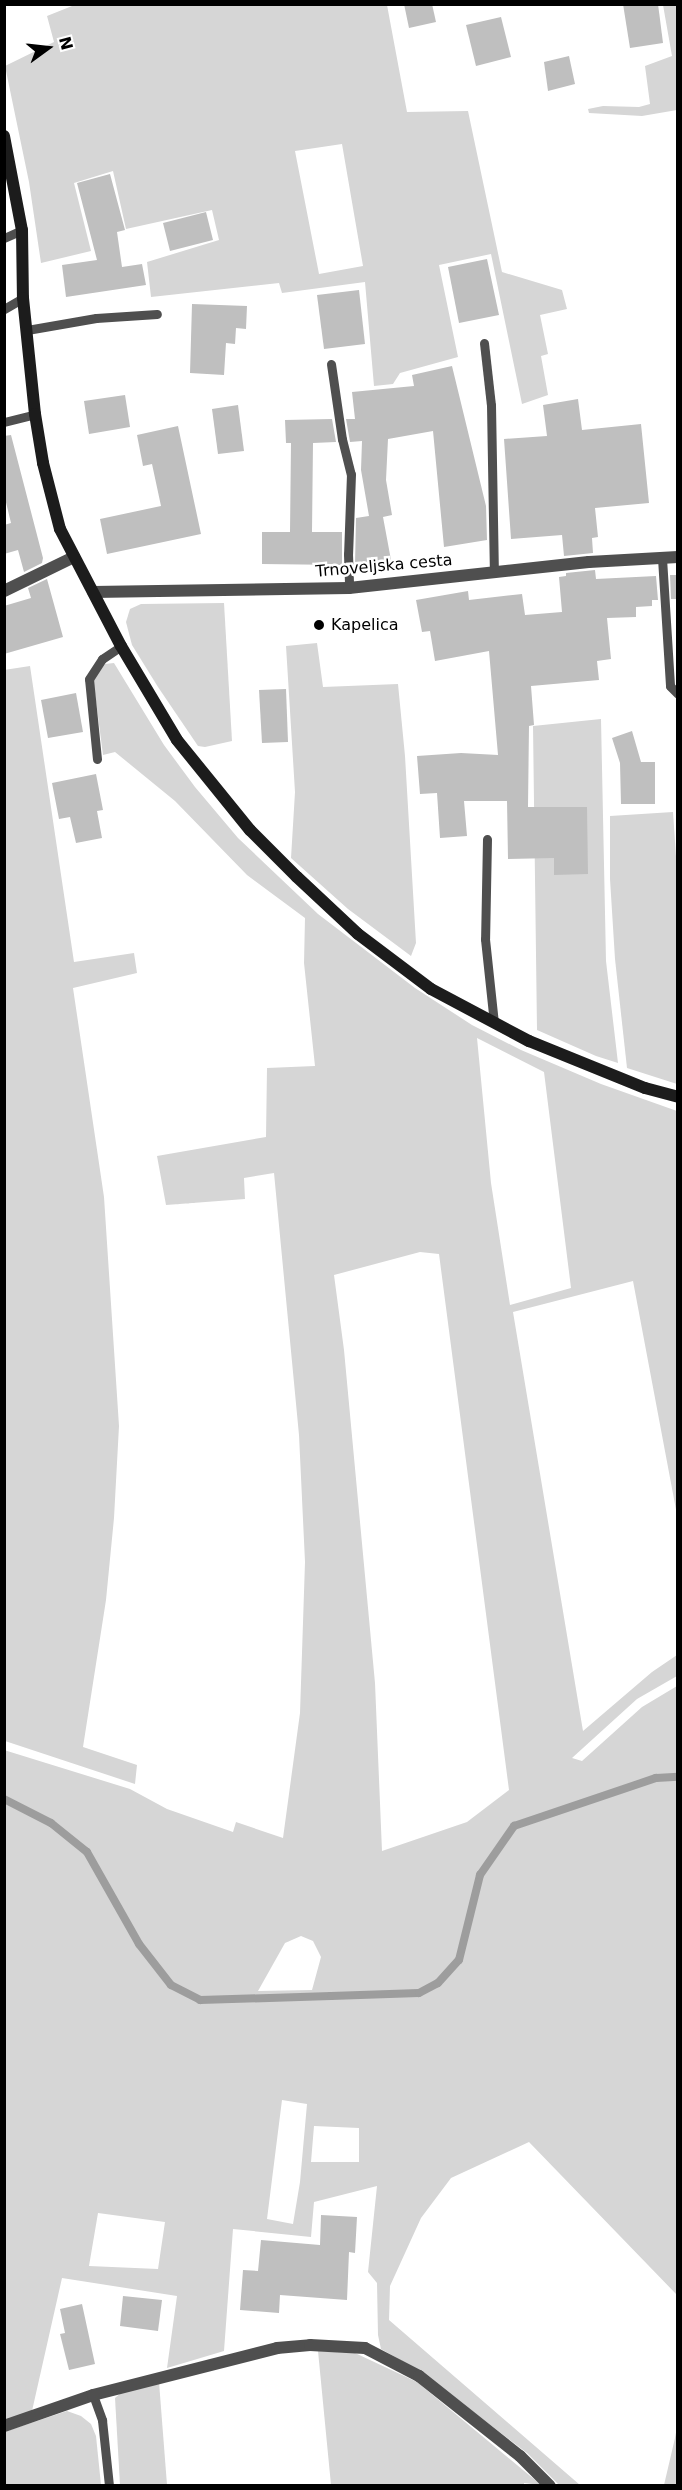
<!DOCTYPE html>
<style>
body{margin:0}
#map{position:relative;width:682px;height:2490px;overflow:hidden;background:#fff;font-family:"DejaVu Sans",sans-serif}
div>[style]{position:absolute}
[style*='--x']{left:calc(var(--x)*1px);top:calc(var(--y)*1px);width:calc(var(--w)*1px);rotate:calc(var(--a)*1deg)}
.green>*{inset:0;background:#d6d6d6}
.stream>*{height:8px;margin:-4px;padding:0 4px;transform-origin:4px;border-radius:4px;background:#9d9d9d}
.building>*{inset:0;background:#bfbfbf}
.lane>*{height:9px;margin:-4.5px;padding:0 4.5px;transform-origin:4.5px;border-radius:4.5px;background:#4f4f4f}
.street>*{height:12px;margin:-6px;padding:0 6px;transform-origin:6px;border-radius:6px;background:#4f4f4f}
.secondary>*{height:12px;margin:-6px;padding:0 6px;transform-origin:6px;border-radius:6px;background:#1c1c1c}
.dots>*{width:16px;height:16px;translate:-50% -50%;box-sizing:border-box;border:3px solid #fff;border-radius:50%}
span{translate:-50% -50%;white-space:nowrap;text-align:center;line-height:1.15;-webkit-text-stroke:5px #fff;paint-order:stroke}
.street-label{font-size:16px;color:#000}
.poi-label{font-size:16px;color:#000}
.left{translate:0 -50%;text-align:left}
.frame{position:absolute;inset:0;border:6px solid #000;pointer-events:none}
.north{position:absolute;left:18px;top:18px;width:60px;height:60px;-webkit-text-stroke:4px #fff;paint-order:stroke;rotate:75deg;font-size:16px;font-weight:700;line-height:24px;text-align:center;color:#000}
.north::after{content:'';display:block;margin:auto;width:21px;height:27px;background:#000;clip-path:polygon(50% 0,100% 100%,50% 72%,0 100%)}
</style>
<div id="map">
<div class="green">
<i style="clip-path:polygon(evenodd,77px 4px,387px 5px,407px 112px,468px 111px,502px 272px,562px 290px,567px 309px,540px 315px,548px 354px,541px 356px,548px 395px,522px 404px,491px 254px,439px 265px,458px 357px,400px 373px,393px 384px,374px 386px,365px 282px,282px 293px,279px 283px,151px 297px,147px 262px,219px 240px,212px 210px,126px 229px,113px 171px,74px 183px,91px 251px,41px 263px,29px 182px,5px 66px,54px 42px,47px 16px,77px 4px,342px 144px,363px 266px,319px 274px,295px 151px,342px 144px)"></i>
<i style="clip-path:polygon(663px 5px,677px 5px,677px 110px,642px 116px,589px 113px,588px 109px,603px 106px,639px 107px,650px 104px,645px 66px,672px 56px)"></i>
<i style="clip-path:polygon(224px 603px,232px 741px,205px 747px,198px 746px,158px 687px,132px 645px,126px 622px,130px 609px,141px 604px)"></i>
<i style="clip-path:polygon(317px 643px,323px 687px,398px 684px,405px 756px,416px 943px,411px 956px,348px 909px,291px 858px,295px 792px,286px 646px)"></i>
<i style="clip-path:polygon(evenodd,114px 663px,164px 745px,195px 787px,238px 838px,318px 914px,415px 988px,472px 1025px,521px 1050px,601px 1084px,677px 1111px,677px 1515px,633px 1281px,513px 1312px,583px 1731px,652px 1672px,677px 1655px,677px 1676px,637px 1699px,572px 1758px,582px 1761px,642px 1707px,677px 1686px,677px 2295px,529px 2142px,451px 2178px,421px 2218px,390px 2286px,389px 2320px,580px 2485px,559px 2485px,527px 2453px,420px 2371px,381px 2349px,378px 2335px,377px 2283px,368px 2272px,377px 2186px,314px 2202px,311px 2237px,233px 2229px,224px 2351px,167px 2368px,177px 2296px,62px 2278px,32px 2411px,5px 2420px,4px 1750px,130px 1789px,167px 1809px,233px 1832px,236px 1822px,283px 1838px,300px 1713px,305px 1562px,299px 1435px,274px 1173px,244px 1178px,245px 1199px,166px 1205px,157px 1156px,266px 1137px,267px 1068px,315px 1066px,304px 963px,305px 918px,247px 875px,175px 801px,115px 752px,103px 755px,93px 678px,98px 669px,105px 664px,114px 663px,477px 1038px,544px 1072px,571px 1288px,510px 1305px,491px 1183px,477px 1038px,114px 663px,420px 1252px,439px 1254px,509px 1790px,467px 1822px,382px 1851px,375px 1683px,344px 1350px,334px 1275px,420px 1252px,114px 663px,301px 1936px,313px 1941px,321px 1957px,312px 1990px,258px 1991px,285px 1943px,301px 1936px,114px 663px,282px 2100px,307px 2104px,300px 2182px,293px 2224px,267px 2219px,282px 2100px,114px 663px,314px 2126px,359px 2128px,359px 2162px,311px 2162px,314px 2126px,114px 663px,98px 2213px,165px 2222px,158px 2269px,89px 2266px,98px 2213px)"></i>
<i style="clip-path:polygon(30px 666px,74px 962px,134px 953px,137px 973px,73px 988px,104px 1197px,119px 1426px,114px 1518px,106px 1600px,83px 1747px,137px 1765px,135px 1784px,5px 1741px,4px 670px)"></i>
<i style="clip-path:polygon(601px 719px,606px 961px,618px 1063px,596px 1056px,537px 1030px,533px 726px)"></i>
<i style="clip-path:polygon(673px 812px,678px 886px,677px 1084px,627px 1068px,615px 959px,610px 879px,610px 816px)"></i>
<i style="clip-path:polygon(318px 2351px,355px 2353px,417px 2382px,541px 2485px,524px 2483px,524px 2486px,331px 2485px)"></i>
<i style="clip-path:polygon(159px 2382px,167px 2485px,120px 2485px,115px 2398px,123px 2391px)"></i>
<i style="clip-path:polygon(67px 2411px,81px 2416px,91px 2424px,96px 2436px,101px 2485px,5px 2485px,4px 2432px)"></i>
<i style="clip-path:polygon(677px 2427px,677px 2485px,664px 2485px,675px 2438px)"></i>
</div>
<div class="stream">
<i style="--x:4;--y:1799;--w:53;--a:27.1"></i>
<i style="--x:51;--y:1823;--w:46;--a:38.9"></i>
<i style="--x:87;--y:1852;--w:106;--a:60.5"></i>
<i style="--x:139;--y:1944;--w:52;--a:52"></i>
<i style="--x:171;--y:1985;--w:33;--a:27"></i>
<i style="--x:200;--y:2000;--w:131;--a:-1.7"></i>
<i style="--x:331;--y:1996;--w:88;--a:-2"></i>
<i style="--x:419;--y:1993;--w:21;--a:-28"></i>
<i style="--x:438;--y:1983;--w:31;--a:-48"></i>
<i style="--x:459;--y:1960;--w:88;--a:-76.1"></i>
<i style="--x:480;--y:1875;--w:60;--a:-55.2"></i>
<i style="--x:514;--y:1826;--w:150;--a:-18.7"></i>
<i style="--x:656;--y:1778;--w:22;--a:-3"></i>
</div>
<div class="building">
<i style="clip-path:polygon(404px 4px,432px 4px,436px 22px,409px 28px)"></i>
<i style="clip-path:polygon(623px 4px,658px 4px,663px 43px,630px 48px)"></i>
<i style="clip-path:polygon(501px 17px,511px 57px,476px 66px,466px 25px)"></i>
<i style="clip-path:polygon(569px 56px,575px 84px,548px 91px,544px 62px)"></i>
<i style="clip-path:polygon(110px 174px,125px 230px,117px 232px,122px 267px,142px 264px,146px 285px,66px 297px,62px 265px,97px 260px,77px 183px)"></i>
<i style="clip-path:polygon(206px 212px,213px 240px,170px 251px,163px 223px)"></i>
<i style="clip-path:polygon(487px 259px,499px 315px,459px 323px,448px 267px)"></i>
<i style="clip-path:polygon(359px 290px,365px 344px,324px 349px,317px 295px)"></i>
<i style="clip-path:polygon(192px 304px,247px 306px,246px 329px,236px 328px,235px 344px,226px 343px,224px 375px,190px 373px)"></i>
<i style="clip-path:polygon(452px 366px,486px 506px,487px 540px,444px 547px,433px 431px,388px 439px,386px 480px,392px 515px,383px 517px,391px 560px,355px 565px,356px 518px,369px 516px,361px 470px,362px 441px,350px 442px,346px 419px,355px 419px,352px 392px,414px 386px,412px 375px)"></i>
<i style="clip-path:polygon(125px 395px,130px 427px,89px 434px,84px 401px)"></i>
<i style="clip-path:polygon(578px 399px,582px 430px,641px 424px,649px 503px,595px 508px,598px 537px,592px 538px,593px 553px,564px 556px,562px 535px,511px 539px,504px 439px,547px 436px,543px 405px)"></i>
<i style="clip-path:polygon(238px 405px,244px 451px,218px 454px,212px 409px)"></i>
<i style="clip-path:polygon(332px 419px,336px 442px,313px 443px,312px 532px,342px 532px,342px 565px,262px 564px,262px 532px,290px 532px,291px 443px,286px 443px,285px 420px)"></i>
<i style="clip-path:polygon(178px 426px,201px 534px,107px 554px,100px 519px,161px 506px,152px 464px,143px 466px,137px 435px)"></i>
<i style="clip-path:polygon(11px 435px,43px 558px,42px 563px,24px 572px,18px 550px,4px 554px,4px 525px,11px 523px,4px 494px,4px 436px)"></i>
<i style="clip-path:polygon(595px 570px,596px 579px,656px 576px,658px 600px,652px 600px,652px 606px,636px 607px,636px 617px,607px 618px,611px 659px,597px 661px,599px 680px,531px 686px,534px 725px,529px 726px,528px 807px,587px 807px,588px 874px,554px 875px,554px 858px,508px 859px,507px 801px,464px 801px,467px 836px,440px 838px,437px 793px,420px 794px,417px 756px,461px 753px,498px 755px,489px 651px,435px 661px,430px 631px,422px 632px,416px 600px,468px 591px,469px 600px,522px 594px,525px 615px,562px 612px,559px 577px,566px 576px,566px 573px)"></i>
<i style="clip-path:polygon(670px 575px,678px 575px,678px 599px,671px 599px)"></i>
<i style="clip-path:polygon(47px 579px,63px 637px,4px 654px,4px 606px,31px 598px,28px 588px)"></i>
<i style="clip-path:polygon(286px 689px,288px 742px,262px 743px,259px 690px)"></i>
<i style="clip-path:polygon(76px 693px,83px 732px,48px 738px,41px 700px)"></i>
<i style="clip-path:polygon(632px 731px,641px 762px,655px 762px,655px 804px,621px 804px,620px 763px,612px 738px)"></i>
<i style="clip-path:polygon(96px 774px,103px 810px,97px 811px,102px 838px,76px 843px,70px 817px,59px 819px,52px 783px)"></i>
<i style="clip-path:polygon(321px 2215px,357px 2217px,355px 2253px,349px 2252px,347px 2300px,280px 2295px,279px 2313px,240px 2310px,243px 2270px,258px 2271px,261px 2240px,320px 2245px)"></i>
<i style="clip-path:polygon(123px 2296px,162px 2300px,158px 2331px,120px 2326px)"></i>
<i style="clip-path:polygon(82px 2304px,95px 2364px,69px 2370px,60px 2334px,65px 2333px,60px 2309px)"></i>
</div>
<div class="lane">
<i style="--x:4;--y:238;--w:20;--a:-24"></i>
<i style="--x:4;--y:309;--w:22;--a:-30"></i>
<i style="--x:27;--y:330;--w:70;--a:-9.9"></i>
<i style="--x:96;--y:318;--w:61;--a:-3.8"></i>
<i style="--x:484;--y:343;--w:62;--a:83.6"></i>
<i style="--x:491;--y:405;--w:168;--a:89"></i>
<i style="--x:331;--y:364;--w:76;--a:81.7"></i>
<i style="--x:342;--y:439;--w:36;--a:76"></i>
<i style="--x:351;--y:474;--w:80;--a:92.1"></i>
<i style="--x:348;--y:554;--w:34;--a:88"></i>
<i style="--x:4;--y:422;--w:32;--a:-14"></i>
<i style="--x:662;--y:558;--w:128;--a:86.4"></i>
<i style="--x:670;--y:686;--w:11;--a:45"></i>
<i style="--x:97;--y:759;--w:80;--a:-95.7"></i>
<i style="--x:89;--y:679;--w:24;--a:-57"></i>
<i style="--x:102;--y:659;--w:23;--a:-34"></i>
<i style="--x:487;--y:839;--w:100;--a:91.1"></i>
<i style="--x:485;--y:939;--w:84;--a:83.9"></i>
<i style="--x:93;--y:2395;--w:27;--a:70"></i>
<i style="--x:102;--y:2420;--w:66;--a:83.9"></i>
</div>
<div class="street">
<i style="--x:4;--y:591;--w:78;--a:-25.9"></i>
<i style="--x:93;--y:592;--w:256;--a:-0.9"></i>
<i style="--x:349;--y:588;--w:241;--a:-6.2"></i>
<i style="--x:589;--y:562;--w:89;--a:-3.2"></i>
<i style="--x:4;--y:2426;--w:94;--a:-19.2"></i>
<i style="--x:93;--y:2395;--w:190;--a:-14.3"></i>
<i style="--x:277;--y:2348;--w:33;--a:-5"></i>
<i style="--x:310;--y:2345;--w:55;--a:3.1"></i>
<i style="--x:365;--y:2348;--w:61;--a:27.4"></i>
<i style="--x:419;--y:2376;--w:129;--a:38.4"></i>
<i style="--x:520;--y:2456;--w:42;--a:45"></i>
</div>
<div class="secondary">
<i style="--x:4;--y:136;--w:96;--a:79.2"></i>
<i style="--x:22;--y:230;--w:68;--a:89.2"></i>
<i style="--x:23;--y:298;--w:117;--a:84.1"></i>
<i style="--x:35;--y:414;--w:50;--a:80.7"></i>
<i style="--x:43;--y:463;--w:68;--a:75.6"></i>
<i style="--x:60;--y:529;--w:132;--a:62.5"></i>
<i style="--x:121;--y:646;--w:109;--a:59.2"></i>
<i style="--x:177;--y:740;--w:116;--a:51"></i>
<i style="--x:250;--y:830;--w:66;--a:45"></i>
<i style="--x:297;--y:877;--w:83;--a:43.1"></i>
<i style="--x:358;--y:934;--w:91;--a:37"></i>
<i style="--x:431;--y:989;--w:111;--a:28"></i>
<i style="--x:529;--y:1041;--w:125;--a:22.1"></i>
<i style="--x:645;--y:1088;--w:34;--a:15"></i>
</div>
<div class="dots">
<i style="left:319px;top:625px;background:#000"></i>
</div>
<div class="street-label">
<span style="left:384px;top:566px;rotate:-5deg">Trnoveljska cesta</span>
</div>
<div class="poi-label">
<span class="left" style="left:331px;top:625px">Kapelica</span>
</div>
<div class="frame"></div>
<div class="north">N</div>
</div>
